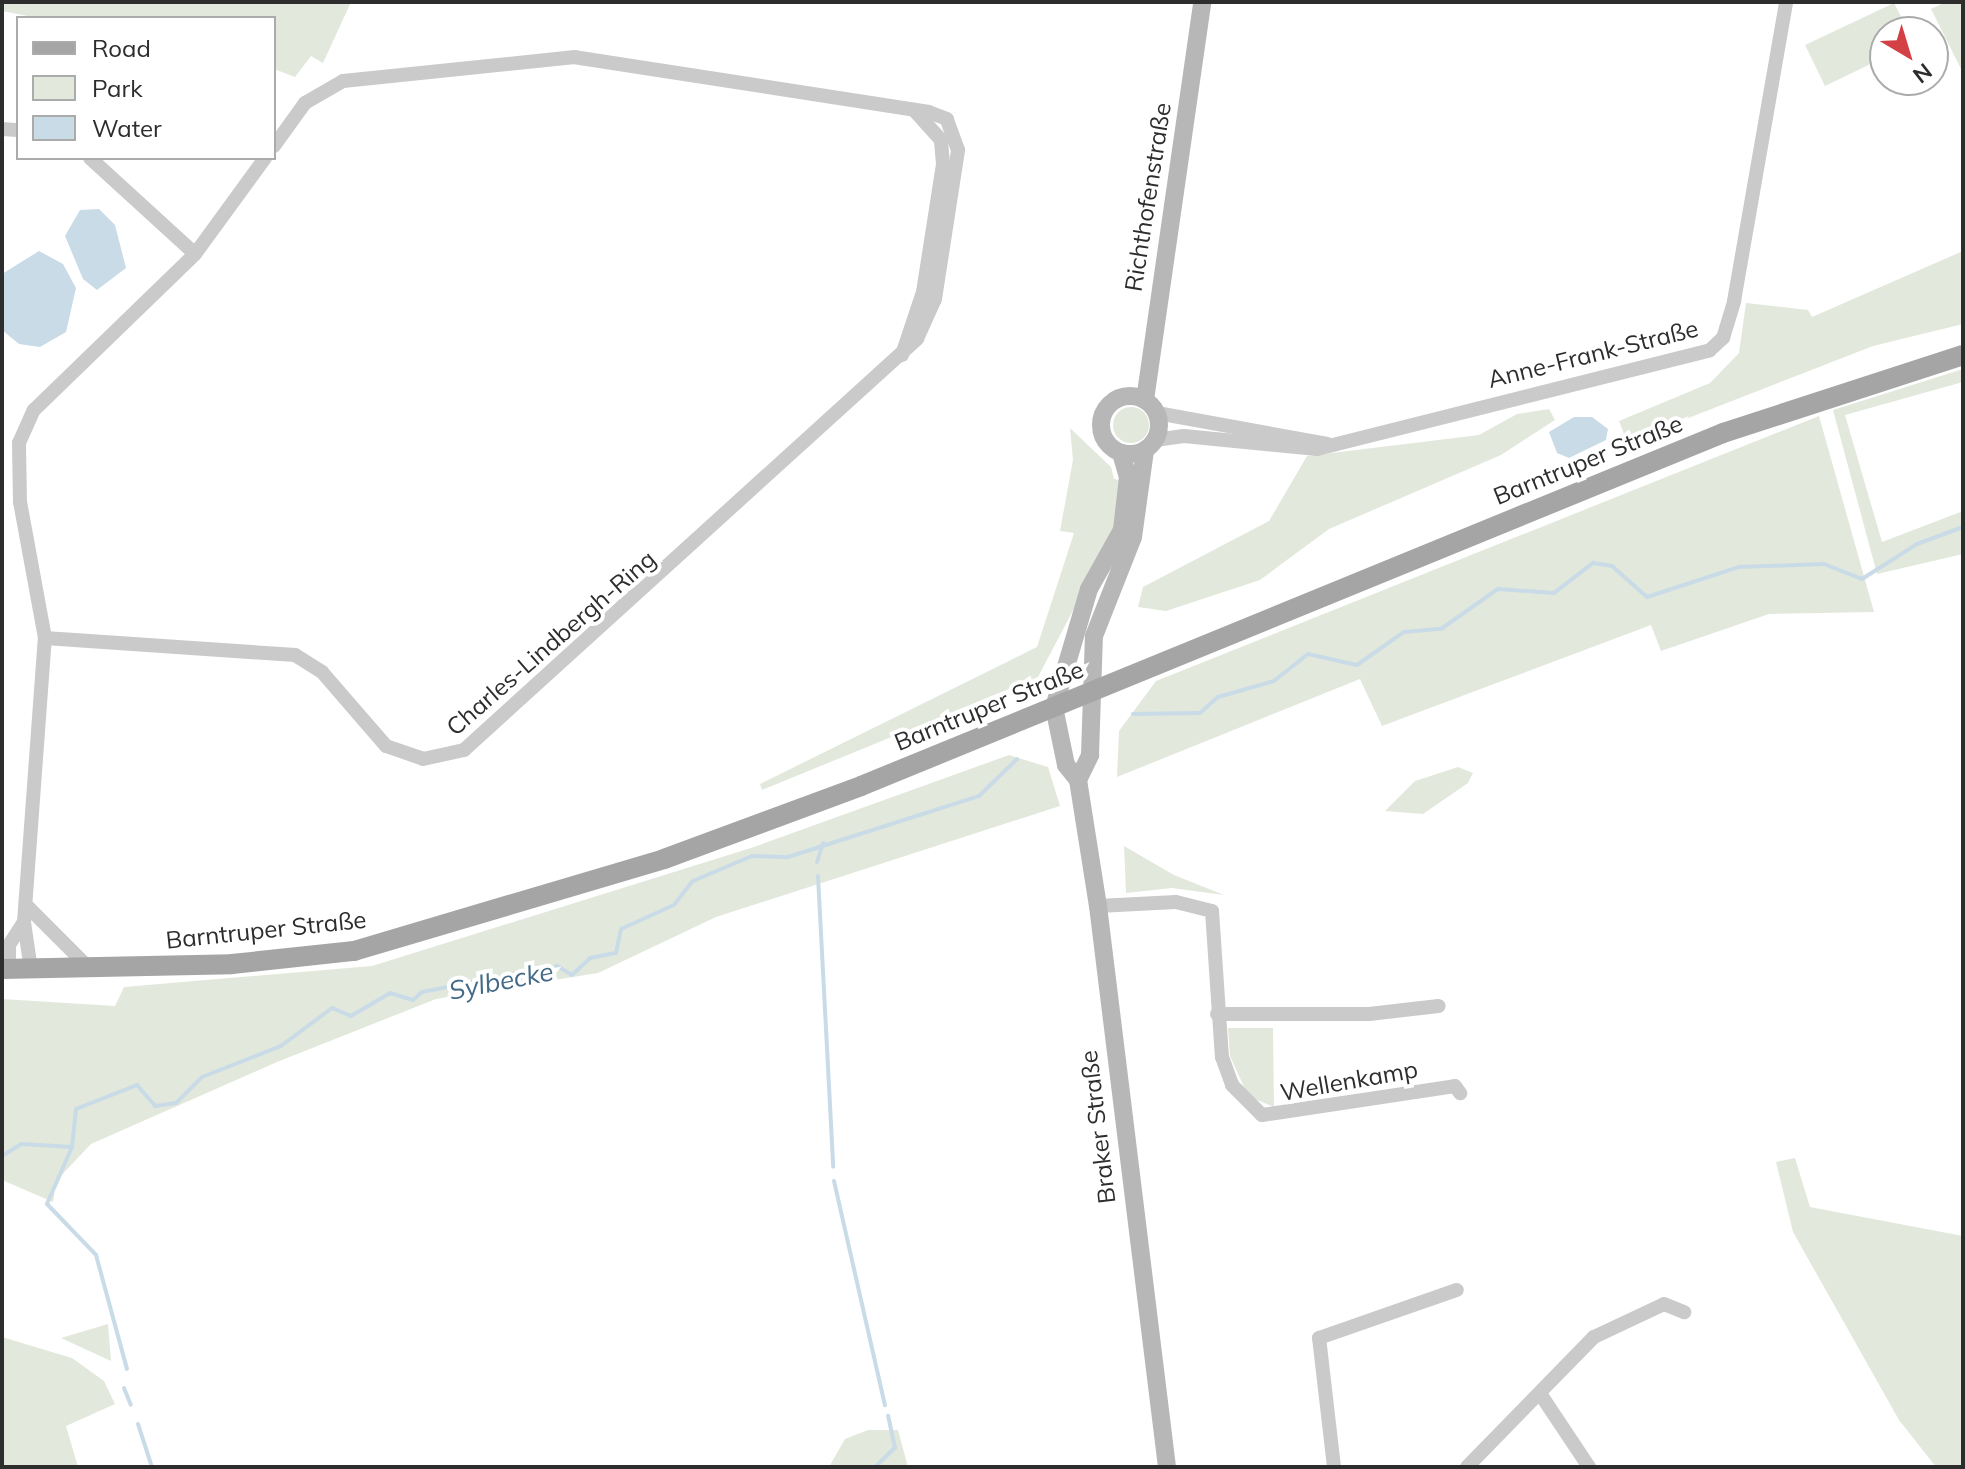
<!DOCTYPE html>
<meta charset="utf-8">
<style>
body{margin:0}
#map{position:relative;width:1965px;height:1469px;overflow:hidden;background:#fff;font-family:Mulish,sans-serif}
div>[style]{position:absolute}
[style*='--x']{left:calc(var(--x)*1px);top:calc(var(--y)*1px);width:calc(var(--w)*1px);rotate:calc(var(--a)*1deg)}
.green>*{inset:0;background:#e2e9dc}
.round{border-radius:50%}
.water>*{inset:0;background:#c9dbe7}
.stream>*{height:4px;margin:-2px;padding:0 2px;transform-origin:2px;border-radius:2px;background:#c9dbe7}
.street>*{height:14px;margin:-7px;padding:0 7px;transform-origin:7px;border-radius:7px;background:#cacaca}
.secondary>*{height:18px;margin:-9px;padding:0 9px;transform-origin:9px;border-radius:9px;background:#b7b7b7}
.secondary>.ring{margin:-9px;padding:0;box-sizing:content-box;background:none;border:18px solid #b7b7b7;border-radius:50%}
.primary>*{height:20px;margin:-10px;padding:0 10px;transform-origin:10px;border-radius:10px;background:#a5a5a5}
span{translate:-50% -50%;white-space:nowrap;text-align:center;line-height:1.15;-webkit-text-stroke:8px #fff;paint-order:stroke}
.street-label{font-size:24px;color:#2d2d2d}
.water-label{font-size:26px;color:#436a86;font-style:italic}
.frame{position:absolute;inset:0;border:4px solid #2d2d2d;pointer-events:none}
.legend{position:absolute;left:16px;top:16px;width:260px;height:144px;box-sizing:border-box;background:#fff;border:2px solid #ababab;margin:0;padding:10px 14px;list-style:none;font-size:24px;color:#2d2d2d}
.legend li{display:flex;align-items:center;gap:16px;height:40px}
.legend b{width:40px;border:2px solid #ababab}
.north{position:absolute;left:1869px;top:16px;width:80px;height:80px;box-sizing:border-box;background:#fff;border:2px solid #ababab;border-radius:50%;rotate:142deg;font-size:22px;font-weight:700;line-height:32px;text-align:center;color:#2d2d2d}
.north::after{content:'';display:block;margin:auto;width:28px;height:36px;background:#d34046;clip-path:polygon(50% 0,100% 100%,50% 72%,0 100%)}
</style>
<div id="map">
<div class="green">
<i style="clip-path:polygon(2px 2px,351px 2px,323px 63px,311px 56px,295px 77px,274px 69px,274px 18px,38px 18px,2px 11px)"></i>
<i style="clip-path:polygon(1946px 2px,1963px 2px,1963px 73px,1931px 9px)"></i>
<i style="clip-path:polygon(1894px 3px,1909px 32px,1885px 32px,1885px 57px,1825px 86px,1805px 45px)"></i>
<i style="clip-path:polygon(1963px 251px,1963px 324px,1873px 346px,1627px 442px,1619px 421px,1710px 383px,1739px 353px,1746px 303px,1808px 310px,1812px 317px)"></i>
<i style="clip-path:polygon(1963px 369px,1963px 382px,1845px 415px,1882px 542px,1963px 511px,1963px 554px,1877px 574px,1833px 410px)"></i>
<i class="round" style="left:1113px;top:407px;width:36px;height:36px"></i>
<i style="clip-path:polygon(1549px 409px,1555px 420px,1501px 455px,1329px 529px,1260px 580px,1166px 611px,1138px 607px,1143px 587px,1269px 521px,1307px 456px,1479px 435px,1517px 414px)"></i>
<i style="clip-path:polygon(1819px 416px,1874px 612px,1769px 614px,1661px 651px,1651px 625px,1382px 726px,1360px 679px,1117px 777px,1119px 731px,1156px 681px)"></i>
<i style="clip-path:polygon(1070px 428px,1111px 467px,1114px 479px,1124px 481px,1119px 523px,1038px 677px,762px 790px,760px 784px,1037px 647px,1074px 533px,1060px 531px,1073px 460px)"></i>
<i style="clip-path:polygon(1009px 755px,1048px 767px,1060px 806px,716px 917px,598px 973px,436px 999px,277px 1062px,91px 1144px,56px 1181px,53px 1202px,2px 1180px,2px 999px,115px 1006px,124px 987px,372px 966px,754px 847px)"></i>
<i style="clip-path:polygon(1458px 767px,1473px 773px,1468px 783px,1423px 814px,1385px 811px,1415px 781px)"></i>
<i style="clip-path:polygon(1124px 846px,1174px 875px,1224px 895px,1172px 888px,1126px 893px)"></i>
<i style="clip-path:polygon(1228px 1028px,1273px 1028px,1274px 1107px,1248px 1096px,1230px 1056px)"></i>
<i style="clip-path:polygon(1795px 1158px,1810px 1207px,1963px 1236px,1963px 1467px,1936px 1467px,1899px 1420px,1793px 1232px,1776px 1162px)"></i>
<i style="clip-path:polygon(108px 1324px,111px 1361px,61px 1338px)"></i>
<i style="clip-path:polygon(2px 1337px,72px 1358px,104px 1381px,115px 1404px,66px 1426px,78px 1467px,2px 1467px)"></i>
<i style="clip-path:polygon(868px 1430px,898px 1430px,908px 1467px,829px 1467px,845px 1439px)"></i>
</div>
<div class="water">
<i style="clip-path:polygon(99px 209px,115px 225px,126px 268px,97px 290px,83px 279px,65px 236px,80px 210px)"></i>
<i style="clip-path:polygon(39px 251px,63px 264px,76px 288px,66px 332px,40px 347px,19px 344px,2px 330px,2px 274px)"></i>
<i style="clip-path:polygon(1574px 417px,1592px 417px,1608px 429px,1606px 440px,1569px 458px,1557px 453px,1549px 432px)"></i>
</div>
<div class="stream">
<i style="--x:1133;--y:714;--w:67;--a:-0.9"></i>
<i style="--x:1200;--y:713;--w:24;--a:-42"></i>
<i style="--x:1218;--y:697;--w:58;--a:-15.9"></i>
<i style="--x:1274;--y:681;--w:43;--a:-38.5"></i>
<i style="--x:1308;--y:654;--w:50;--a:12.7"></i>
<i style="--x:1357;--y:665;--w:57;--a:-35.1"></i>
<i style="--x:1404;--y:632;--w:37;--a:-5"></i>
<i style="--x:1441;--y:629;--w:70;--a:-35.1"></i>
<i style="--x:1498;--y:589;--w:56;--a:4.1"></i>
<i style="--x:1554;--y:593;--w:49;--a:-37.6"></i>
<i style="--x:1593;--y:563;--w:19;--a:9"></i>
<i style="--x:1612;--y:566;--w:47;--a:41.5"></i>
<i style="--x:1647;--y:597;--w:97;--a:-18.1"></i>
<i style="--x:1739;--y:567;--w:85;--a:-2"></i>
<i style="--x:1824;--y:564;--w:41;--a:21.5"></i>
<i style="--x:1862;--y:579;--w:65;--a:-32.5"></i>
<i style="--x:1917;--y:544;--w:49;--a:-20.3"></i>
<i style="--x:817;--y:862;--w:20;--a:-72"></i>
<i style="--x:818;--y:876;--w:291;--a:87"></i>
<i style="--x:72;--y:1147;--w:62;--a:113.7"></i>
<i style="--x:47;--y:1204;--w:71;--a:46.1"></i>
<i style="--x:96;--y:1255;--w:118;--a:74.8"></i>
<i style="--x:2;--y:1156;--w:22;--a:-32"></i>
<i style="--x:21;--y:1144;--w:51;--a:3.4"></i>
<i style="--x:72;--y:1147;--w:38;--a:-84"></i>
<i style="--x:76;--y:1109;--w:66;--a:-21.5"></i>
<i style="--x:137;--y:1085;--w:28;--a:49"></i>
<i style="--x:155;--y:1106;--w:21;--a:-8"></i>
<i style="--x:176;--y:1103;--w:37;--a:-45"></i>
<i style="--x:202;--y:1077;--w:85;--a:-21.4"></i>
<i style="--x:281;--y:1046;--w:64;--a:-36.7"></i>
<i style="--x:332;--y:1008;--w:21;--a:23"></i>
<i style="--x:351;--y:1016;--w:45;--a:-30.5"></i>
<i style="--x:390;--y:993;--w:24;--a:17"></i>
<i style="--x:413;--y:1000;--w:12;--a:-42"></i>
<i style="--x:422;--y:992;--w:92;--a:-11.3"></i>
<i style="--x:512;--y:974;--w:16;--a:27"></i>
<i style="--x:526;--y:981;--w:34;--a:-26"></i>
<i style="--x:557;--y:966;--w:17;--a:31"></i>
<i style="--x:572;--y:975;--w:25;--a:-43"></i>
<i style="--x:590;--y:958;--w:26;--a:-11"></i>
<i style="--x:616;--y:953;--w:25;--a:-78"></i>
<i style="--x:621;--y:929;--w:58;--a:-24.4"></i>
<i style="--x:674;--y:905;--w:31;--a:-52"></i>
<i style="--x:693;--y:881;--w:64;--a:-23"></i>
<i style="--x:752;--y:856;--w:36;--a:2"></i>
<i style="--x:788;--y:857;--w:201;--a:-17.7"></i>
<i style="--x:979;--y:796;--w:53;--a:-44.2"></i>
<i style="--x:834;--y:1181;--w:230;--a:77.2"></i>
<i style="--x:124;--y:1388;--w:18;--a:68"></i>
<i style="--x:138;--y:1424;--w:45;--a:72"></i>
<i style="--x:875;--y:1467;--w:28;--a:-44"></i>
<i style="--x:895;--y:1448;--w:33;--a:-102"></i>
</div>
<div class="street">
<i style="--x:2;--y:129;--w:16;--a:4"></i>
<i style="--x:90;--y:158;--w:142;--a:42.4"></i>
<i style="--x:902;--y:355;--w:66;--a:-71.6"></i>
<i style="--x:923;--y:292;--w:130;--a:-81.1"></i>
<i style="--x:943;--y:164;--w:24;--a:-95"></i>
<i style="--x:941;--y:140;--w:39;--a:-132"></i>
<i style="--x:1157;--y:413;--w:173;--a:10.3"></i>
<i style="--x:1155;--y:440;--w:29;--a:-8"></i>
<i style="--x:1184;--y:436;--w:134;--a:5.6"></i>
<i style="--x:1317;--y:449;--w:405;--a:-14.1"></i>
<i style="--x:1710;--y:350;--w:18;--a:-43"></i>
<i style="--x:1723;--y:338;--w:39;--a:-73"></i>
<i style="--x:1734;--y:301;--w:303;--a:-80.1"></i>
<i style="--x:45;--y:638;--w:251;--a:3.9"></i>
<i style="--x:295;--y:655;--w:32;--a:32"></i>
<i style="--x:322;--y:672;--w:98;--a:49.1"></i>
<i style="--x:386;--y:746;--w:39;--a:19"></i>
<i style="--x:423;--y:759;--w:42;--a:-12.4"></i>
<i style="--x:464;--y:750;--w:612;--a:-42.22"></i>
<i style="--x:917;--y:339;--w:44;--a:-65.8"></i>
<i style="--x:935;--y:299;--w:151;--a:-81.2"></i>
<i style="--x:958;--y:150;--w:33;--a:-110"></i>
<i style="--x:947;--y:119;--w:19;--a:-159"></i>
<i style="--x:929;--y:112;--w:358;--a:-171.2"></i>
<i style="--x:575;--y:57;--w:233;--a:174.1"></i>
<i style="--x:343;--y:81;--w:44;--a:149.9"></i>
<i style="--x:305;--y:103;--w:53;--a:125.8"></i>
<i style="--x:26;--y:905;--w:91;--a:45"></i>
<i style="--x:1098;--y:906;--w:78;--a:-2.9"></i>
<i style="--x:1176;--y:902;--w:37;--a:14"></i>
<i style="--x:1212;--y:911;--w:146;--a:86.1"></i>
<i style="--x:1222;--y:1057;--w:30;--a:70"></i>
<i style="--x:1232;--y:1085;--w:42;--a:45"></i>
<i style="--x:1262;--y:1115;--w:195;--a:-8.5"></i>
<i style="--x:1455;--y:1086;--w:9;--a:54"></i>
<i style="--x:9;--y:969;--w:24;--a:-90"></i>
<i style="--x:9;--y:945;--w:27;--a:-57"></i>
<i style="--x:31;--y:970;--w:49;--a:-98.3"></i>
<i style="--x:24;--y:922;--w:285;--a:-85.8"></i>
<i style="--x:45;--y:638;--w:138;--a:-100.4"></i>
<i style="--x:20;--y:502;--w:59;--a:-91"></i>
<i style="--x:19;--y:443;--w:36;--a:-66"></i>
<i style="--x:34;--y:410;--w:224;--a:-44.1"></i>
<i style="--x:195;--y:254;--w:119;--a:-53.9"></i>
<i style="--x:1217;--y:1014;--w:152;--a:0"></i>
<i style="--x:1369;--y:1014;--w:70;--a:-6.5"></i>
<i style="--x:1541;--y:1395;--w:87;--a:56.3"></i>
<i style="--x:1334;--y:1467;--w:130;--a:-96.6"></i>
<i style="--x:1319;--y:1338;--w:146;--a:-19.2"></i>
<i style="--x:1467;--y:1467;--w:182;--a:-45.7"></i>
<i style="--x:1594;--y:1337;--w:77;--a:-25.2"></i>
<i style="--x:1664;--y:1304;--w:22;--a:22"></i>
</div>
<div class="secondary">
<i class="ring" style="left:1101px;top:396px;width:40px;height:40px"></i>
<i style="--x:1145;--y:400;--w:402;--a:-81.8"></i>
<i style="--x:1121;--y:453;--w:25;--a:74"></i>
<i style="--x:1128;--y:477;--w:53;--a:96.5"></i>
<i style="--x:1122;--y:530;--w:68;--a:119.2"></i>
<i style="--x:1089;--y:589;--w:123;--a:106.5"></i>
<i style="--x:1054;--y:707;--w:59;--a:78.3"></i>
<i style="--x:1066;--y:765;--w:19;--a:51"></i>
<i style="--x:1078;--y:780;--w:128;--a:81"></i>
<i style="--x:1098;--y:906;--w:565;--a:82.99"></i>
<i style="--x:1078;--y:780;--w:28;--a:-64"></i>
<i style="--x:1090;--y:755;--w:119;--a:-88.1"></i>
<i style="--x:1094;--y:636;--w:106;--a:-68.5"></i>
<i style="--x:1133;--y:537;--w:88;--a:-82.1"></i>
</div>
<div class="primary">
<i style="--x:2;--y:969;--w:230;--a:-1.2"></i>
<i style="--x:232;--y:964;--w:123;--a:-6.1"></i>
<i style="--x:354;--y:951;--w:323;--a:-16.5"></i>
<i style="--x:664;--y:859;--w:210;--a:-20.3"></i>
<i style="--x:861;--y:786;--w:931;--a:-22.27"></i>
<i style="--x:1723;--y:433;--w:252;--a:-18"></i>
</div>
<div class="street-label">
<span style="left:1148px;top:197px;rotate:-81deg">Richthofenstraße</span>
<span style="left:1593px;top:354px;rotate:-14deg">Anne-Frank-Straße</span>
<span style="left:1588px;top:460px;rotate:-22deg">Barntruper Straße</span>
<span style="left:551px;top:643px;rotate:-41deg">Charles-Lindbergh-Ring</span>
<span style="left:989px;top:706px;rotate:-22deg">Barntruper Straße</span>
<span style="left:266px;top:930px;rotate:-6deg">Barntruper Straße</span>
<span style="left:1349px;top:1081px;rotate:-10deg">Wellenkamp</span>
<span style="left:1098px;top:1127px;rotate:-97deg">Braker Straße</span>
</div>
<div class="water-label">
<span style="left:501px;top:981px;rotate:-11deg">Sylbecke</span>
</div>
<div class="frame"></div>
<ul class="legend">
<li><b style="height:10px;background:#a5a5a5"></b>Road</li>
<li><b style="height:22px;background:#e2e9dc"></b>Park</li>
<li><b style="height:22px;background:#c9dbe7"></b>Water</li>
</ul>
<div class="north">N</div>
</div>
